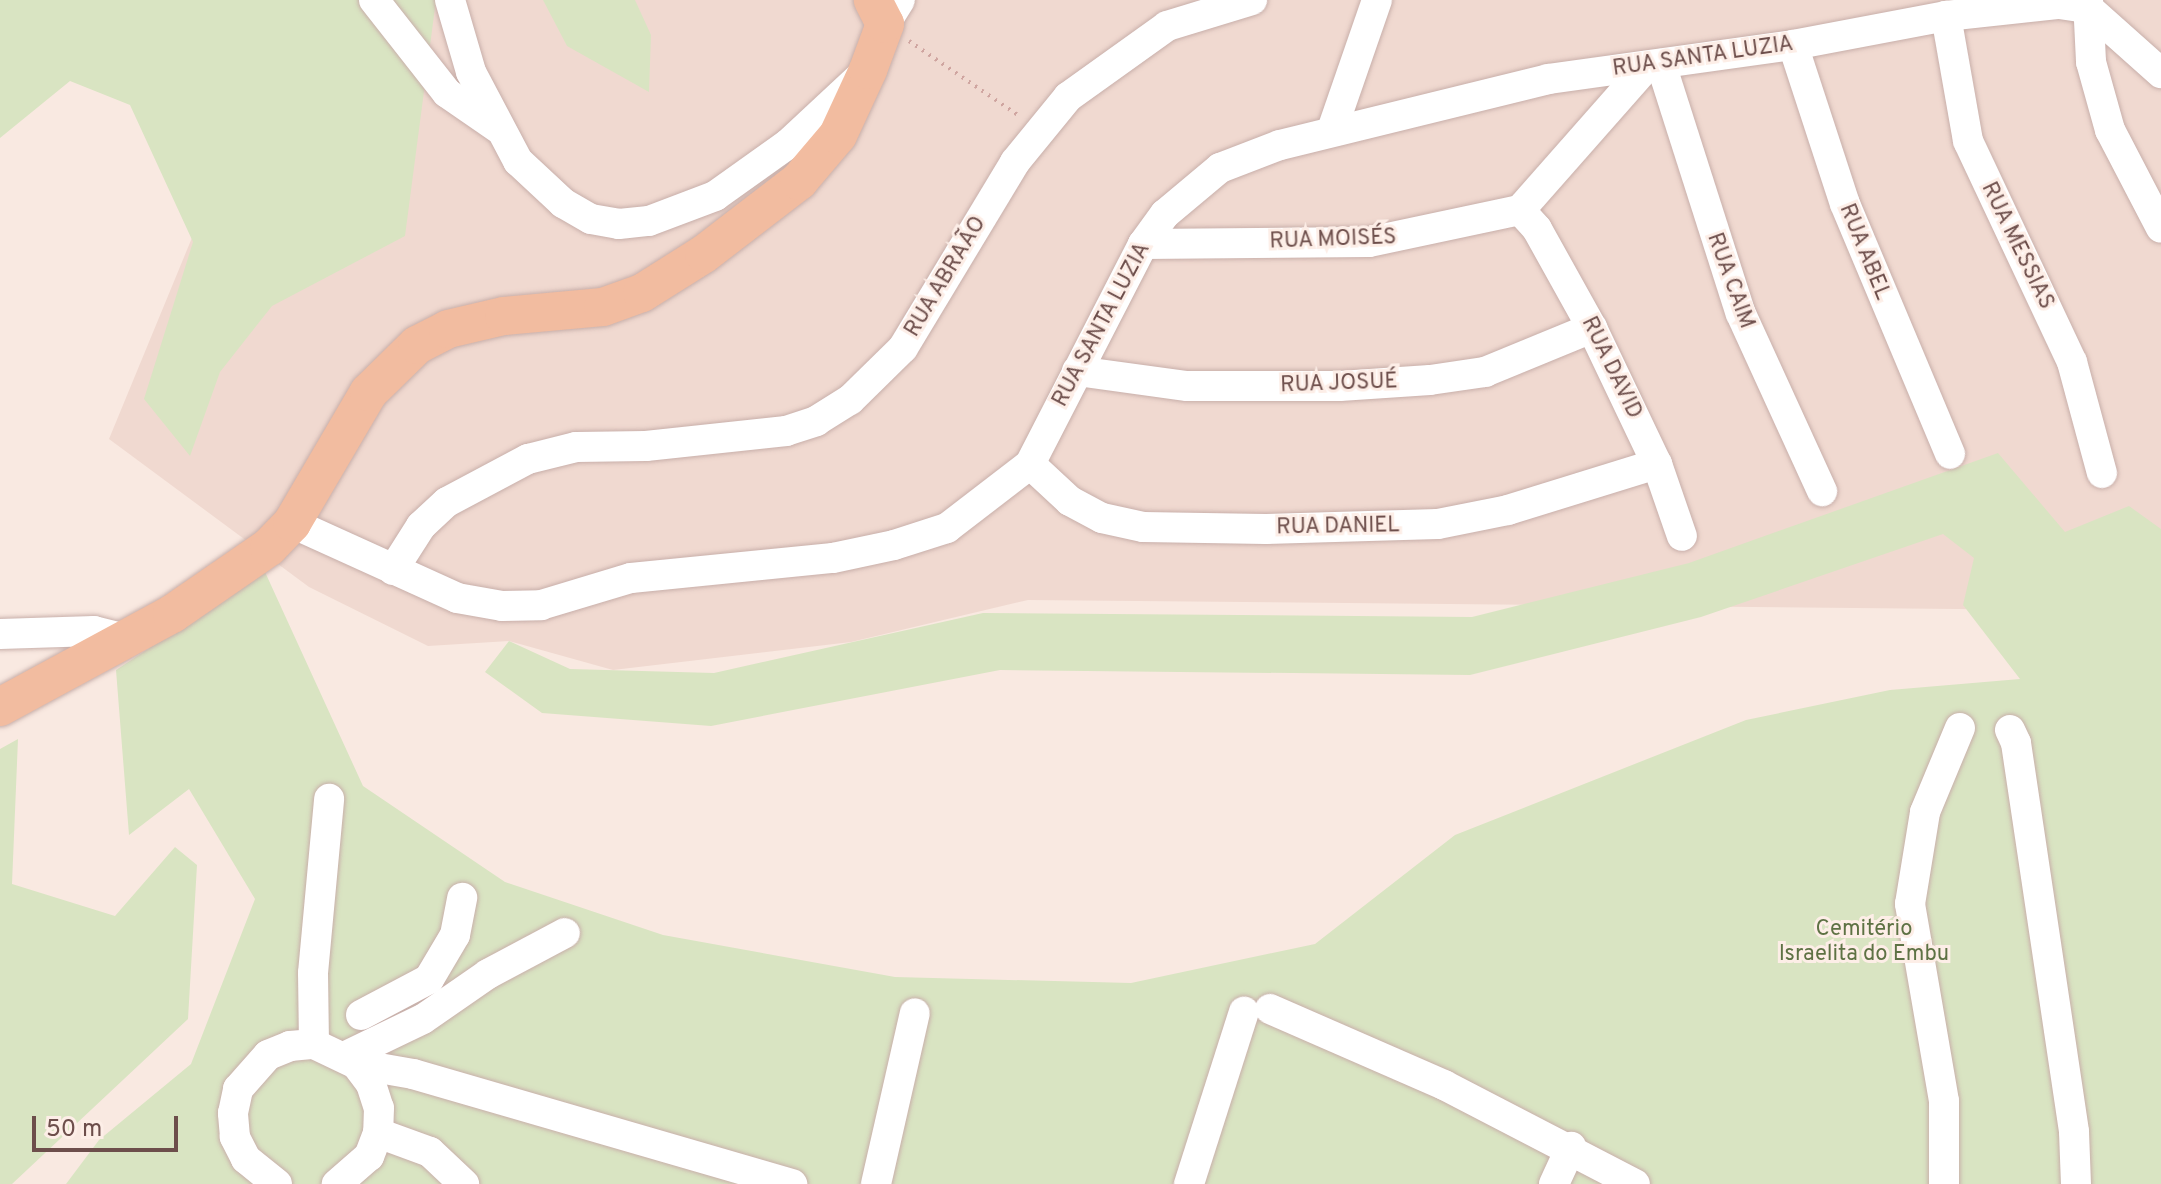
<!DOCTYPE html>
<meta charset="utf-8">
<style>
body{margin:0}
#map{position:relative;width:2161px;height:1184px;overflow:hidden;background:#f9e9e1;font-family:Overpass,sans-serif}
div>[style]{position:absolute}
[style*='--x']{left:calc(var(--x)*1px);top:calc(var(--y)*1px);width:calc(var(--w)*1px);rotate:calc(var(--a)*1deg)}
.residential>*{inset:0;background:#f0d9d0}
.green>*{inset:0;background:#d9e4c2}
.path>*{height:4px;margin-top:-2px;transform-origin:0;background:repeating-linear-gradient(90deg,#cfa5a0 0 2px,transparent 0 8px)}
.roads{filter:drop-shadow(0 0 2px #c8afaa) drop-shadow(0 0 2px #c8afaa)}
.minor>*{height:30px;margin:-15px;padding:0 15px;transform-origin:15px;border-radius:15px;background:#fff}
.major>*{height:38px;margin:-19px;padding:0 19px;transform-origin:19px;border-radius:19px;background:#f2bca0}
span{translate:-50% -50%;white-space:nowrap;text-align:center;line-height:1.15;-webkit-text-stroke:6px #fdeee7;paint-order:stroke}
.street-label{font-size:22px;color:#6d4e4b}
.park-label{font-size:22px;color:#5e7244}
.scale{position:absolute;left:32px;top:1116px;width:146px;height:36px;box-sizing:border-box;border:4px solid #6d4e4b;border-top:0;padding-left:10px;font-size:24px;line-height:28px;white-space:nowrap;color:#6d4e4b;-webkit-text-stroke:6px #fdeee7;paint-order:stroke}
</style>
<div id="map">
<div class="residential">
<i style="clip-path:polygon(290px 0,2161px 0,2161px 611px,1028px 600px,851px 642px,613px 670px,509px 641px,428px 646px,309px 587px,109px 439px)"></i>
</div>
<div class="green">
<i style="clip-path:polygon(0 0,436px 0,405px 236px,272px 306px,220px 372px,190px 456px,144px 399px,193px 242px,130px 105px,70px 81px,0 138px)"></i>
<i style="clip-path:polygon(543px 0,635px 0,651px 35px,649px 92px,567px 46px)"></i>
<i style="clip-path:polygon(1998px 453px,2065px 532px,2129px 506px,2161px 529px,2161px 1184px,66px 1184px,99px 1140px,191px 1064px,255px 899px,189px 789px,129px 835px,116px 670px,265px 572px,363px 786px,505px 882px,663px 935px,895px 977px,1131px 983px,1315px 944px,1455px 835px,1746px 720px,1890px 690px,2020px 679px,1963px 605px,1974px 558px,1943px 534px,1701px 617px,1470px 675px,1000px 670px,711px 726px,542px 713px,485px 672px,509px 641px,570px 669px,714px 673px,983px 613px,1472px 617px,1689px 563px)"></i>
<i style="clip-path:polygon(18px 739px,12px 884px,115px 916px,175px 847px,197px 865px,188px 1019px,12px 1184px,0 1184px,0 749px)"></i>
</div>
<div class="path">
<i style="--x:909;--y:41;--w:135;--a:34.2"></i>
</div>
<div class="roads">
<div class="minor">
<i style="--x:374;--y:0;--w:118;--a:51.9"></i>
<i style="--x:447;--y:93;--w:62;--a:34.5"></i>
<i style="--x:450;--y:0;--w:75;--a:73.7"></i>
<i style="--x:471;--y:72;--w:101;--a:62.2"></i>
<i style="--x:518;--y:161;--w:62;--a:43"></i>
<i style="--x:563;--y:203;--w:32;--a:30"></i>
<i style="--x:591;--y:219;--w:28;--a:10"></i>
<i style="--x:619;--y:224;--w:30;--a:-6"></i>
<i style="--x:649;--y:221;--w:71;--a:-20.7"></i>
<i style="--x:715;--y:196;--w:90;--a:-35.5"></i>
<i style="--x:788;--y:144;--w:101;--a:-43"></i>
<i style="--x:2088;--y:0;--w:62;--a:87.2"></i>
<i style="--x:2091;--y:62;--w:71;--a:74.4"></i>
<i style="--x:2110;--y:130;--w:110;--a:62.5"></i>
<i style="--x:1946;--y:16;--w:127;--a:80"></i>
<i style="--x:1968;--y:141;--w:244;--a:64.8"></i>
<i style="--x:2072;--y:362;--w:115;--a:74.9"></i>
<i style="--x:885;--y:24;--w:28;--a:-58"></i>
<i style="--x:1793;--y:45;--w:167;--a:71.9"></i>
<i style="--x:1845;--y:204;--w:271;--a:67.2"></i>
<i style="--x:1661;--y:64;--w:262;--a:72.3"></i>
<i style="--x:1741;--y:314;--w:195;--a:65.4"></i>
<i style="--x:1332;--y:130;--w:138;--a:-70.9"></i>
<i style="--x:1520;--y:210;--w:25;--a:48"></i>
<i style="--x:1537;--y:229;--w:113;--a:60.9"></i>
<i style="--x:1592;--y:328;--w:151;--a:64.5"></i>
<i style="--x:1657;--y:464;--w:76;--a:70.9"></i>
<i style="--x:1143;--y:244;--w:226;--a:-0.5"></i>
<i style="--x:1369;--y:242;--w:154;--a:-12"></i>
<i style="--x:1520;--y:210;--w:192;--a:-48.6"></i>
<i style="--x:1077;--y:371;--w:111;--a:7.8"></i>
<i style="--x:1187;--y:386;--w:153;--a:0"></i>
<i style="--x:1340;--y:386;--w:90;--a:-3.8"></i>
<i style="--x:1430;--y:380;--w:56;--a:-8.3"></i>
<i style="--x:1485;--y:372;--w:116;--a:-22.4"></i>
<i style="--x:1030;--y:464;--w:54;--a:42.8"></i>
<i style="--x:1070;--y:501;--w:36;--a:28"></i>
<i style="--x:1102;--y:518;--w:42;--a:12.4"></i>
<i style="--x:1143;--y:527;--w:123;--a:0.9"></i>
<i style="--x:1266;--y:529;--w:172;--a:-1.7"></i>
<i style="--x:1438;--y:524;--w:71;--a:-11.3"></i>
<i style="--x:1508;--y:510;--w:156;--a:-17.2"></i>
<i style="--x:292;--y:523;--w:181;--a:24.4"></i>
<i style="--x:457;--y:598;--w:46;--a:10.1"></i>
<i style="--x:502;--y:606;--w:39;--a:-1"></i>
<i style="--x:541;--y:605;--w:94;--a:-16.7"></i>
<i style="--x:631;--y:578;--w:203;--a:-5.7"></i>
<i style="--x:833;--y:558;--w:62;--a:-12"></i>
<i style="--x:894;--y:545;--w:56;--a:-17.8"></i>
<i style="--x:947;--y:528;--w:105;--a:-37.6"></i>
<i style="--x:1030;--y:464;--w:247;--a:-62.8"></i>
<i style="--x:1143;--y:244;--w:37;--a:-54"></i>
<i style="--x:1165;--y:214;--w:72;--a:-39.9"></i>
<i style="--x:1220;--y:168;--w:64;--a:-21"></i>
<i style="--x:1280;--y:145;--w:276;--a:-13.8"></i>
<i style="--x:1548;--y:79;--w:247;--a:-7.9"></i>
<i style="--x:1793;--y:45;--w:156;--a:-10.7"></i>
<i style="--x:1946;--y:16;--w:114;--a:-6.1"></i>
<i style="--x:2059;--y:4;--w:29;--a:8"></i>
<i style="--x:2088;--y:8;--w:98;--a:41.7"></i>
<i style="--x:393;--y:570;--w:52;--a:-57.5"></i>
<i style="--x:421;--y:526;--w:35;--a:-43"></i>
<i style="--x:447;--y:502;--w:92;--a:-28"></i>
<i style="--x:528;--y:459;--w:49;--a:-14"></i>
<i style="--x:576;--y:447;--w:70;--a:-0.8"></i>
<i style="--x:646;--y:446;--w:141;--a:-6.1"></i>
<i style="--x:786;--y:431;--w:32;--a:-18"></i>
<i style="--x:816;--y:421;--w:40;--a:-32"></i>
<i style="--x:850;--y:400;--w:74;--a:-44.5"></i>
<i style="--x:903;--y:348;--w:217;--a:-58.9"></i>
<i style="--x:1015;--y:162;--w:84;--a:-50.8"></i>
<i style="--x:1068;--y:97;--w:122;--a:-35.6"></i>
<i style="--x:1167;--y:26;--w:89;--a:-17"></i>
<i style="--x:0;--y:634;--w:94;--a:-1.8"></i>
<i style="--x:94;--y:631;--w:34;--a:14"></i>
<i style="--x:2010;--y:730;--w:14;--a:65"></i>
<i style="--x:2016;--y:743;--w:393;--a:81.5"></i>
<i style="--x:2074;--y:1132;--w:52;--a:87.8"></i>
<i style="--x:1270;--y:1009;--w:190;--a:23.6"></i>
<i style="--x:1444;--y:1085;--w:215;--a:27.4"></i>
<i style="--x:361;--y:1015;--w:77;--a:-27.9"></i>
<i style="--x:429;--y:979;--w:51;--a:-59.4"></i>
<i style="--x:455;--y:935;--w:38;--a:-79"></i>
<i style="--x:314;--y:1044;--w:71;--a:-90.8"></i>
<i style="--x:313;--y:973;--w:175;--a:-84.7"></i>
<i style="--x:346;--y:1056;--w:85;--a:-25.7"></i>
<i style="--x:423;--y:1019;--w:79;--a:-34.7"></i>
<i style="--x:488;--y:974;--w:87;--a:-28"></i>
<i style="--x:356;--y:1064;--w:58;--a:10"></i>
<i style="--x:413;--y:1074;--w:395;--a:16.2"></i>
<i style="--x:378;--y:1133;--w:55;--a:20.1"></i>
<i style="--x:430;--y:1152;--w:47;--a:43.3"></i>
<i style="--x:277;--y:1184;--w:40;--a:-141"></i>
<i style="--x:246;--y:1159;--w:25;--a:-117"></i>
<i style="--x:235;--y:1137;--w:24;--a:-95"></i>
<i style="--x:233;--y:1113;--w:25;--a:-78"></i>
<i style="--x:238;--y:1089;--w:45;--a:-48.6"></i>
<i style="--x:268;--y:1055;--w:24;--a:-22"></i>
<i style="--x:290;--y:1046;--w:24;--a:-5"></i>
<i style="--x:314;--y:1044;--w:47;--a:25.5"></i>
<i style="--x:356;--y:1064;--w:25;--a:53"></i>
<i style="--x:371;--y:1084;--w:25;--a:72"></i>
<i style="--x:379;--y:1108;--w:25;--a:92"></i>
<i style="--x:378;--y:1133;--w:25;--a:111"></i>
<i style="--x:369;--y:1156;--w:43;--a:138.8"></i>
<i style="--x:876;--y:1184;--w:175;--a:-77.2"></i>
<i style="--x:1189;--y:1184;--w:181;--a:-72.3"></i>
<i style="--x:1554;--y:1184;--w:41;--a:-65.3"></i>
<i style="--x:1944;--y:1184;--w:83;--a:-90"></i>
<i style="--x:1944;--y:1101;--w:200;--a:-99.8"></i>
<i style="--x:1910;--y:904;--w:93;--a:-80.7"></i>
<i style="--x:1925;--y:812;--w:91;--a:-67.4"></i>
</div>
<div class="major">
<i style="--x:0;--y:707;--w:196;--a:-28.4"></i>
<i style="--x:172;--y:614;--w:118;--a:-34.6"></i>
<i style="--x:269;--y:547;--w:33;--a:-46"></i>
<i style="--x:292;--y:523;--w:152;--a:-59.6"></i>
<i style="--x:369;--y:392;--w:67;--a:-44.4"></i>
<i style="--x:417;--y:345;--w:35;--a:-27"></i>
<i style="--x:448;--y:329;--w:57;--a:-13.1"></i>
<i style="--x:504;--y:316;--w:99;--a:-5.2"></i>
<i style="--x:603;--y:307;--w:41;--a:-19.7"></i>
<i style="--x:642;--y:293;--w:73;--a:-32.2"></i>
<i style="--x:704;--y:254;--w:120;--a:-37.5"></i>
<i style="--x:799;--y:181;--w:60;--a:-49.7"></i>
<i style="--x:838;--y:135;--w:72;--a:-65.2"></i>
<i style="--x:868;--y:70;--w:49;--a:-69.7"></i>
<i style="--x:885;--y:24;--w:27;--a:-117"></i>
</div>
</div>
<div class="street-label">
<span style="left:1703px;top:57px;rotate:-8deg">RUA SANTA LUZIA</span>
<span style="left:1333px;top:240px;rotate:-2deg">RUA MOISÉS</span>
<span style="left:2017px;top:246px;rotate:64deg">RUA MESSIAS</span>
<span style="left:1864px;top:252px;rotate:68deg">RUA ABEL</span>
<span style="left:946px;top:277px;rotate:-59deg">RUA ABRAÃO</span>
<span style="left:1730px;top:281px;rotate:70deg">RUA CAIM</span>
<span style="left:1102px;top:325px;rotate:-62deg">RUA SANTA LUZIA</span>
<span style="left:1611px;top:368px;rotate:64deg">RUA DAVID</span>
<span style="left:1339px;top:384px;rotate:-2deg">RUA JOSUÉ</span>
<span style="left:1338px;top:527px;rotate:-1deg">RUA DANIEL</span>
</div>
<div class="park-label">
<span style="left:1864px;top:942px">Cemitério<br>Israelita do Embu</span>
</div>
<div class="scale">50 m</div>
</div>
